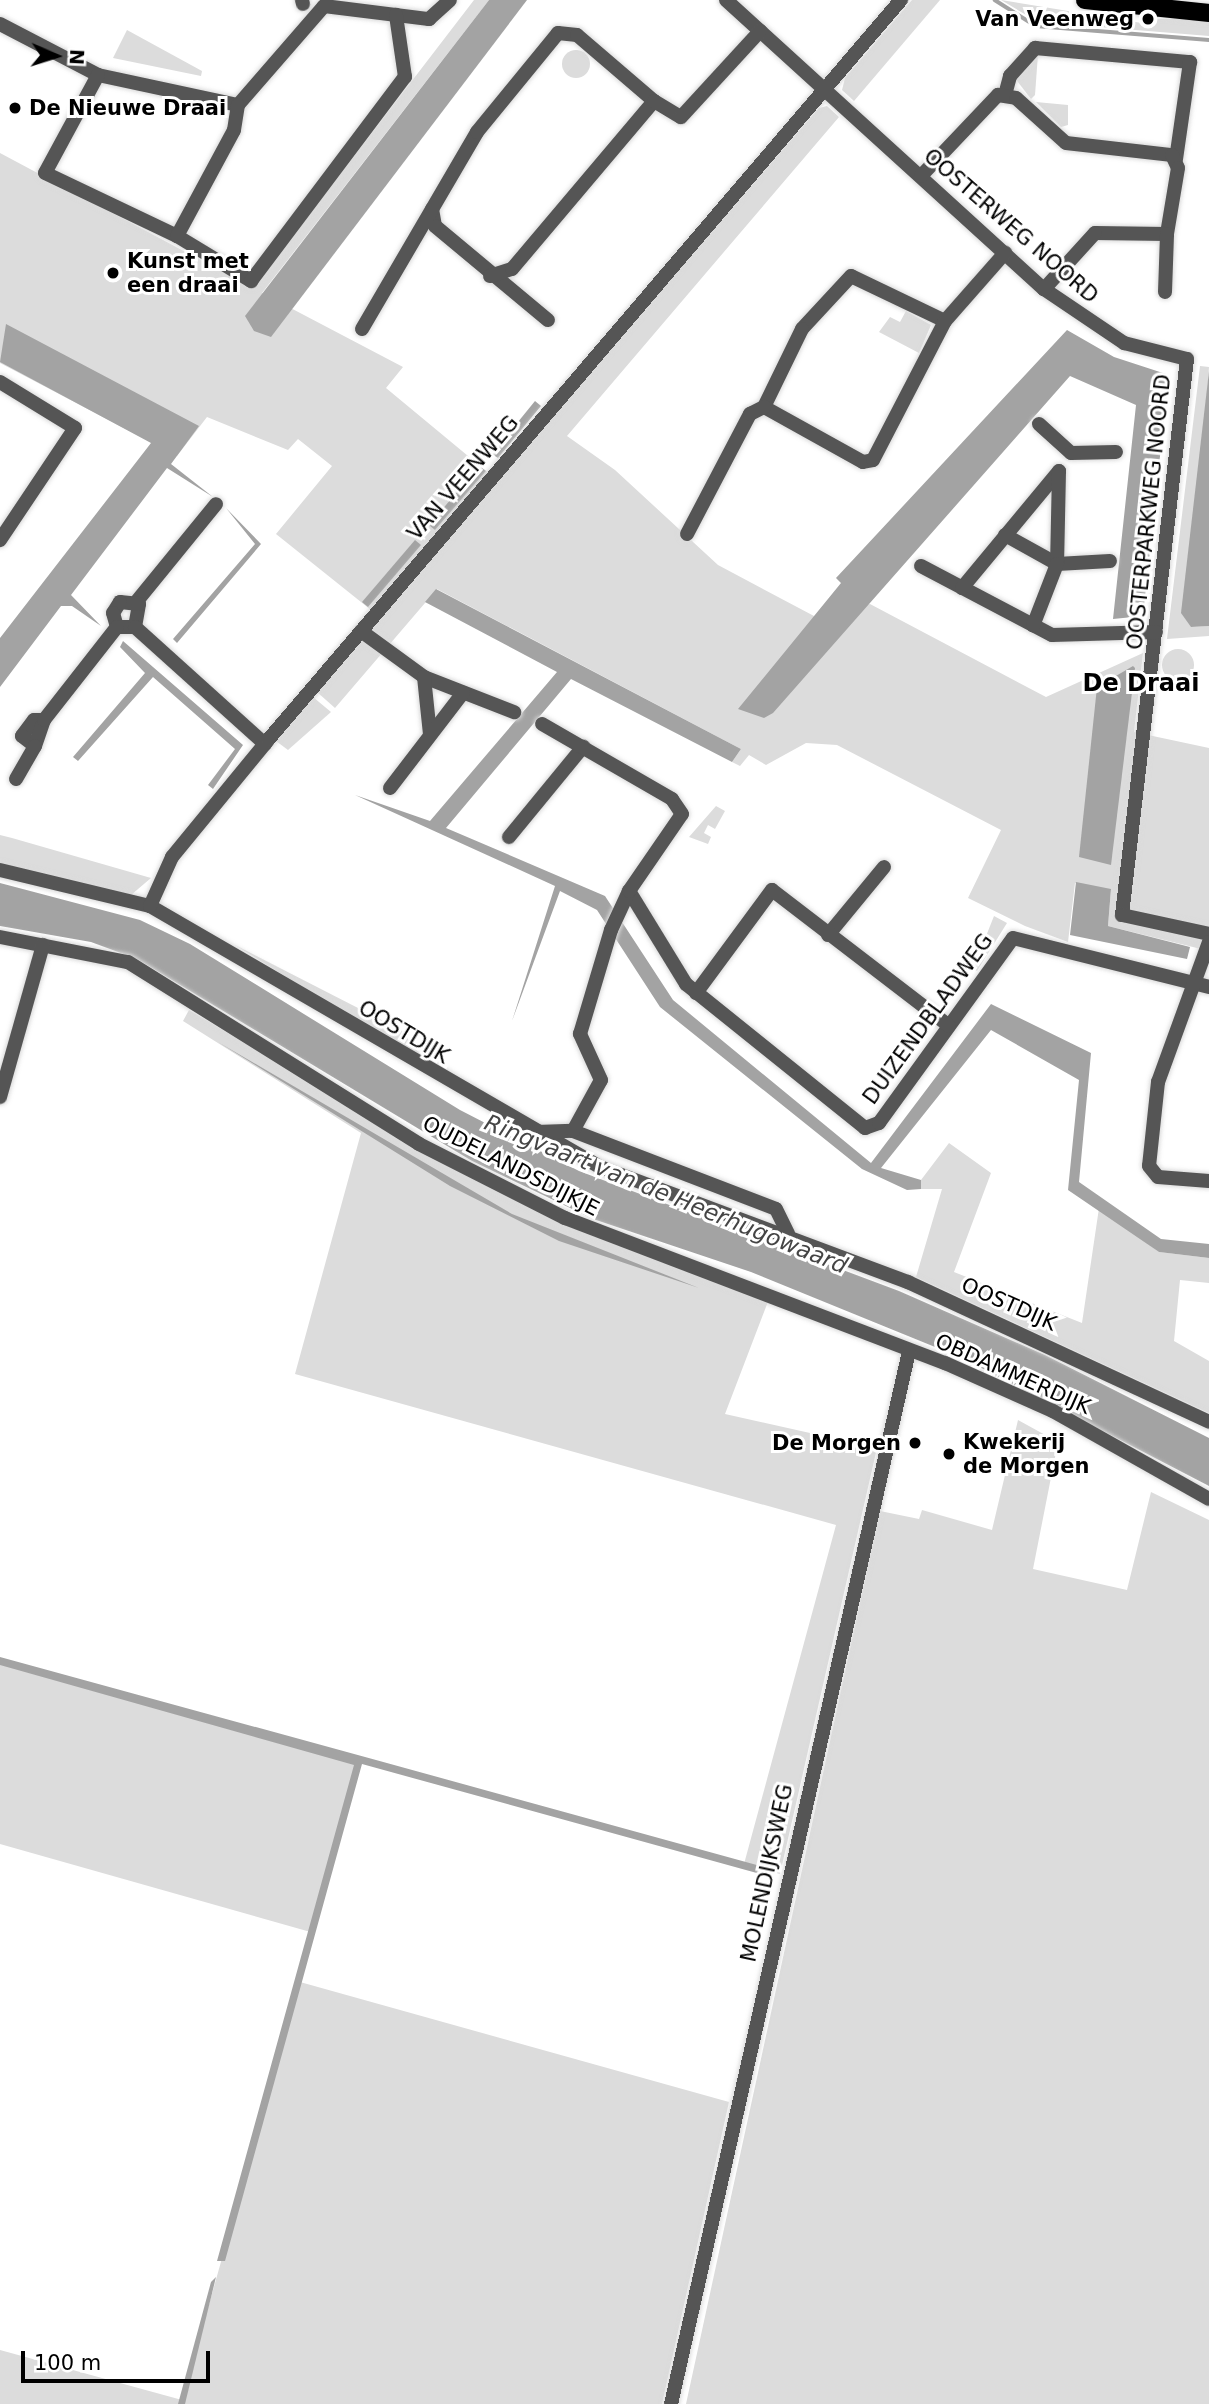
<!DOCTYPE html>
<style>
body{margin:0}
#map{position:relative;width:1209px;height:2404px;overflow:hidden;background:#fff;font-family:"DejaVu Sans",sans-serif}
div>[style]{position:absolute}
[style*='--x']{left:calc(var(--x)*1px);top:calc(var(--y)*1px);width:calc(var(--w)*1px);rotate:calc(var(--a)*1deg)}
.green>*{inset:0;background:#dcdcdc}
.round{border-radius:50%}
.water>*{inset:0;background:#a3a3a3}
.stream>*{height:3.5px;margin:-1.75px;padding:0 1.75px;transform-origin:1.75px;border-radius:1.75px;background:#a3a3a3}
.roads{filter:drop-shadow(0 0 2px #dbdbdb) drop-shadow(0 0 2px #dbdbdb)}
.minor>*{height:14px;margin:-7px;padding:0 7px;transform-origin:7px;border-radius:7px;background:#555}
.major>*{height:18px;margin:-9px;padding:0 9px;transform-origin:9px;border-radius:9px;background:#000}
.dots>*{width:19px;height:19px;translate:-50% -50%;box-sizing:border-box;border:4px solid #fff;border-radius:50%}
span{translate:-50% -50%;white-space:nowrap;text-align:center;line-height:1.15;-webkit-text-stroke:6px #fff;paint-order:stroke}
.poi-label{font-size:21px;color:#000;font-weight:700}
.right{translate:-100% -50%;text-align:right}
.left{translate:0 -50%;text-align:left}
.street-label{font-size:21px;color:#000}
.water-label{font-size:23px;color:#444;font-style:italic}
.quarter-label{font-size:24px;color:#000;font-weight:700}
.north{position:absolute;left:21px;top:21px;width:70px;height:70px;-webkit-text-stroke:5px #fff;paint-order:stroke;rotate:93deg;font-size:19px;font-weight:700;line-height:28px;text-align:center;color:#000}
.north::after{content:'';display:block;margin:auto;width:24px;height:32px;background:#000;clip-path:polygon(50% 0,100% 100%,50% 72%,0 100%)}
.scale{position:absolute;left:21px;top:2351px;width:189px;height:32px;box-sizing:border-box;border:4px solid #000;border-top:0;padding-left:9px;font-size:21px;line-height:24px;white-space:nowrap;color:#000;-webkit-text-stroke:5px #fff;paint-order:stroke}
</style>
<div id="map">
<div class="green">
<i style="clip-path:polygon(474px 0,489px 0,262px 293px,403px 367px,386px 388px,497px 480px,819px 108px,827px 106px,839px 117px,567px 436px,615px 470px,718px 565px,814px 616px,870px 604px,1046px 697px,1143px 653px,1134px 732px,1209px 748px,1209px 951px,1108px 926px,1111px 890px,1075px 883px,1068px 942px,1025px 926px,968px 898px,1001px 830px,837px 745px,806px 743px,766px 765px,749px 755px,740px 766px,732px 762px,741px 749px,437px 589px,335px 708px,317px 692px,381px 618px,276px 534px,332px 466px,298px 439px,288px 450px,207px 417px,177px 456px,0 363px,0 153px,253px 288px)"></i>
<i style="clip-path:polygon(912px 0,940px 0,854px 101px,842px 90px,845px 78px)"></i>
<i style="clip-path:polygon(1001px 0,1154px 25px,1155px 19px,1209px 19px,1209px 36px,1038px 22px)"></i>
<i style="clip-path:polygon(127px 30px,202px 71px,201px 76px,113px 58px)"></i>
<i class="round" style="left:562px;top:50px;width:28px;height:28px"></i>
<i style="clip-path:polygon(1038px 54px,1035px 95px,1031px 99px,1014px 77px)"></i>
<i style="clip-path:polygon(1036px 102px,1068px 105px,1068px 125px,1061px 127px)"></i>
<i style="clip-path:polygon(906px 311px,931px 325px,919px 353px,879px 332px,890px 317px,900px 322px)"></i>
<i style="clip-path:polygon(1200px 366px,1209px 367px,1191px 627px,1209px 626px,1209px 636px,1167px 639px)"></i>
<i class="round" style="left:1162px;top:649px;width:32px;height:32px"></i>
<i style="clip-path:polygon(313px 697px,331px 712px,288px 750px,276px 741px)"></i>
<i style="clip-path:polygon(716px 806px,725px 811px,715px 829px,708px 825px,704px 833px,711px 837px,708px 844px,689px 837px)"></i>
<i style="clip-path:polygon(0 835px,12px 838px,151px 878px,131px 895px,0 864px)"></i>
<i style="clip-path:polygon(994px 916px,1007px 923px,977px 971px,973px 969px)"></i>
<i style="clip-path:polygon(235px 945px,401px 1030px,429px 1066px)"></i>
<i style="clip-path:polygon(189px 1010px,454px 1167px,594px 1236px,769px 1299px,725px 1414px,877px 1448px,780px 1874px,744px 1864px,836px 1525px,295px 1374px,361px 1133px,183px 1021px)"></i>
<i style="clip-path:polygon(949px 1143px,991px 1173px,954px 1272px,1082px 1323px,1099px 1208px,1159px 1252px,1209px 1258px,1209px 1283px,1180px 1280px,1174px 1341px,1209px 1361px,1209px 1413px,916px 1277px,942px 1189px,921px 1189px,921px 1180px)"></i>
<i style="clip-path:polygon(1018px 1420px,1058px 1442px,1033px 1569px,1127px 1590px,1151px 1492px,1209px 1520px,1209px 2404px,686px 2404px,880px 1511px,919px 1519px,922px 1510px,992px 1530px)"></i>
<i style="clip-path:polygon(0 1659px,360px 1758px,314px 1933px,0 1844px)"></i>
<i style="clip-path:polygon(300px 1982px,729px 2102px,662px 2404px,0 2404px,0 2350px,182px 2400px)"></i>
</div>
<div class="water">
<i style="clip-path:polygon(489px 0,527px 0,271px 337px,254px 331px,245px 316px)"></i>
<i style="clip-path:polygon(6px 324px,199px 426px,171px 464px,213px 497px,167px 468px,71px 595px,101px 626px,72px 606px,61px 606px,0 687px,0 638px,151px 443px,0 362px)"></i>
<i style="clip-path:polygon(1067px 330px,1114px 357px,1166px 374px,1168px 381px,1143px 616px,1113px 619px,1136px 405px,1070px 376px,773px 713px,764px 718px,738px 709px,841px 583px,836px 578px)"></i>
<i style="clip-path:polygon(1209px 371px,1209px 626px,1191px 627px,1181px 613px)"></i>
<i style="clip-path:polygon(535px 401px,541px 406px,498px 458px,492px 454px)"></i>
<i style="clip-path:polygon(479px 466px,486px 471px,435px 530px,429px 525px)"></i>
<i style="clip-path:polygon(226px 508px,261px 544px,177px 643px,173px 639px,255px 544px)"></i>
<i style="clip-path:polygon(415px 540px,421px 545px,368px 607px,362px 602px)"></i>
<i style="clip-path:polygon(436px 589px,741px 749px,732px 762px,571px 679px,446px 828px,605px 896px,673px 1000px,871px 1163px,991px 1004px,1091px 1053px,1079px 1182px,1161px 1239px,1209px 1244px,1209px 1258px,1159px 1252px,1068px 1190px,1079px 1080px,991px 1030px,881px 1168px,921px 1180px,921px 1189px,907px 1190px,862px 1169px,660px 1007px,597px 910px,560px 891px,512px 1021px,555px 886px,355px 795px,430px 821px,557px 672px,425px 602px)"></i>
<i style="clip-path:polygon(123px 641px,243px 745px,213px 789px,208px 785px,235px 749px,153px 677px,78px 761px,73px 757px,145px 673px,120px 647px)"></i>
<i style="clip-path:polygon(1133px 666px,1135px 668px,1111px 865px,1079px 857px,1097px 687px)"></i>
<i style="clip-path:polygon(1076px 882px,1111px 889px,1108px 926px,1190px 947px,1187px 959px,1070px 935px)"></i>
<i style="clip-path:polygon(0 883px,140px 920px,190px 944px,460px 1110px,579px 1171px,899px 1291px,1045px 1355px,1209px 1438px,1209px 1486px,962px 1358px,751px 1272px,593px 1219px,472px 1161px,137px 959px,91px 942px,0 926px)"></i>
<i style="clip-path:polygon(218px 1042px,512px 1214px,699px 1288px,559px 1241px,450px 1186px)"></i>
<i style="clip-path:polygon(0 1657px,376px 1760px,771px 1869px,768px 1876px,362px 1764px,225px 2261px,217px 2261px,354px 1765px,0 1665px)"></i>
<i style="clip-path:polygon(216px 2277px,185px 2404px,178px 2404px,211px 2282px)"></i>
</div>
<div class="stream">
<i style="--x:995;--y:0;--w:49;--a:32.4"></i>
<i style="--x:1036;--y:26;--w:174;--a:4.6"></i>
</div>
<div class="roads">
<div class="minor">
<i style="--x:302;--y:0;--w:4;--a:76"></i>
<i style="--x:726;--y:0;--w:430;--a:42.3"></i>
<i style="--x:1044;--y:289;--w:97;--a:34"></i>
<i style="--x:1124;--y:343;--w:65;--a:14.3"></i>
<i style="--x:1187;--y:359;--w:560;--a:96.67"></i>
<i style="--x:1122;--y:915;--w:89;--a:12.3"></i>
<i style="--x:0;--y:24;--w:110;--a:27.5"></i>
<i style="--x:98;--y:75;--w:143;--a:12.1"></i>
<i style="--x:238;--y:105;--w:131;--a:-49"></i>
<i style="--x:324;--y:6;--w:106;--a:7.1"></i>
<i style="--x:429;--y:19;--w:28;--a:-42"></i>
<i style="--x:98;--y:75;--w:111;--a:118.4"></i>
<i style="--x:45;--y:173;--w:146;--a:25.5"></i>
<i style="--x:177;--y:236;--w:87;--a:31.3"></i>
<i style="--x:251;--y:281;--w:256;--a:-53"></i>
<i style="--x:405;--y:77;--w:63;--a:-98.3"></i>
<i style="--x:1005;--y:95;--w:20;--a:-75"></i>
<i style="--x:1010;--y:76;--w:38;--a:-48"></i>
<i style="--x:1035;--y:48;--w:156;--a:5.2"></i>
<i style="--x:1190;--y:62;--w:98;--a:98.2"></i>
<i style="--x:921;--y:176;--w:112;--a:-46.5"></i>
<i style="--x:998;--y:95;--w:18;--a:9"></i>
<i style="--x:1016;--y:98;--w:67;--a:42"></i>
<i style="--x:1066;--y:143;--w:107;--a:6.5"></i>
<i style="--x:1172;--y:155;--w:14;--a:65"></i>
<i style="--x:1178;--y:168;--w:67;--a:99.5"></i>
<i style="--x:1167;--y:234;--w:72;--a:-179.2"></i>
<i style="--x:1095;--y:233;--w:76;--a:132.3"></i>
<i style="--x:432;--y:209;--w:17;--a:80"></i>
<i style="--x:435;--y:226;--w:147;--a:39.8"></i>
<i style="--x:177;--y:236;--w:120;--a:-61.7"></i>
<i style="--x:234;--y:130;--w:25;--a:-81"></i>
<i style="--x:490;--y:276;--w:23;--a:-18"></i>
<i style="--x:512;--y:269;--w:220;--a:-49.8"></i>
<i style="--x:1165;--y:292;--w:58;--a:-88"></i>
<i style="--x:945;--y:321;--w:104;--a:-154.4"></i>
<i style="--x:851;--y:276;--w:72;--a:132.8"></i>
<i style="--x:802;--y:329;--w:87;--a:116"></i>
<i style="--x:764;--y:407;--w:113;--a:29.1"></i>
<i style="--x:863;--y:462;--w:10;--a:-11"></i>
<i style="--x:873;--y:460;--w:157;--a:-62.6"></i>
<i style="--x:945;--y:321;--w:91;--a:-48.6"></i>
<i style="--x:362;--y:329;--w:228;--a:-59.7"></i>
<i style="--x:477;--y:132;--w:128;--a:-50.7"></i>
<i style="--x:558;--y:33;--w:19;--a:6"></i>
<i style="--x:577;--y:35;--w:101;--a:40.6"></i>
<i style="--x:654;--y:101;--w:31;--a:31"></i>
<i style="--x:681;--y:117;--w:117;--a:-47.4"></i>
<i style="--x:0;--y:382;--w:88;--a:31.5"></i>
<i style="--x:75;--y:428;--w:135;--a:123.8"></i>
<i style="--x:1039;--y:424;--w:43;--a:42.2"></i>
<i style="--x:1071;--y:453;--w:45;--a:-1.3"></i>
<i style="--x:687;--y:534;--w:136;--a:-62.3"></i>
<i style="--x:750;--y:414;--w:16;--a:-27"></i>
<i style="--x:1005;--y:535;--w:60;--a:29.1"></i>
<i style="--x:1057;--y:564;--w:53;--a:-3.2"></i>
<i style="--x:921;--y:566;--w:148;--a:27.8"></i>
<i style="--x:1052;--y:635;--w:104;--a:-1.7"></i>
<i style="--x:962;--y:588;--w:152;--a:-50.3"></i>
<i style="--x:1059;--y:471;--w:93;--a:91.2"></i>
<i style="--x:1057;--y:564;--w:66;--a:111.2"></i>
<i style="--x:137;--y:601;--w:125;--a:-50.8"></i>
<i style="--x:135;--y:627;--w:23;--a:-80"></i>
<i style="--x:139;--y:604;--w:19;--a:-174"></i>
<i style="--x:120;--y:602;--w:13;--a:122"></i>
<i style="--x:113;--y:613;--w:15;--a:74"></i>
<i style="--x:117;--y:627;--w:18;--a:0"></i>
<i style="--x:135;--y:627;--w:175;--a:42"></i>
<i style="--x:361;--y:631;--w:78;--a:36.1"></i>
<i style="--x:424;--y:677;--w:97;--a:21.3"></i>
<i style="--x:424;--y:677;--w:57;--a:84"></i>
<i style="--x:44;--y:720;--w:10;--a:180"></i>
<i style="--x:34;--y:720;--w:20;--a:127"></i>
<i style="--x:22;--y:736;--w:16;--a:38"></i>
<i style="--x:35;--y:746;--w:28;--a:-71"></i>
<i style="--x:44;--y:720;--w:118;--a:-51.9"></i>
<i style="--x:16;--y:779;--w:38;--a:-60"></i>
<i style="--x:390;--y:788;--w:120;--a:-52.5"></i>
<i style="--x:509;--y:837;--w:117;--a:-50.6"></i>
<i style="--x:0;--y:870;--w:154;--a:13.5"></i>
<i style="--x:150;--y:906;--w:520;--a:30.11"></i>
<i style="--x:600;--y:1167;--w:329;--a:20.5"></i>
<i style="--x:908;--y:1282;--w:332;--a:24.9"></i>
<i style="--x:629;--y:891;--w:109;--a:58.5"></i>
<i style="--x:686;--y:984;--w:230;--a:38.8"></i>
<i style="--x:865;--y:1128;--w:15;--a:-20"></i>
<i style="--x:879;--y:1123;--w:228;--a:-54.1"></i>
<i style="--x:1013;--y:938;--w:202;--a:14"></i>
<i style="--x:150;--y:906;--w:54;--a:-65.8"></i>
<i style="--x:172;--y:857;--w:151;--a:-50.6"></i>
<i style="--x:268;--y:740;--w:974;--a:-49.46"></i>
<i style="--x:828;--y:935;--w:88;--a:-50.5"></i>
<i style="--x:0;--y:937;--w:130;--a:11.1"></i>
<i style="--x:128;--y:962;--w:343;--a:32"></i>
<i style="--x:419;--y:1144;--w:164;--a:26.9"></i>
<i style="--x:565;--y:1218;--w:407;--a:20.9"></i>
<i style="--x:945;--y:1363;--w:118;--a:24"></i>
<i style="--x:1053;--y:1411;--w:179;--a:29.4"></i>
<i style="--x:1209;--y:942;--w:149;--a:110"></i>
<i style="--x:1158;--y:1082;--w:84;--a:96.1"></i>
<i style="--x:1149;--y:1166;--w:14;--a:51"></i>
<i style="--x:1158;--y:1177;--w:51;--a:4.5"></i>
<i style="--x:696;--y:993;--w:128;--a:-53.6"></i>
<i style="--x:772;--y:890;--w:223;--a:37.5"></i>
<i style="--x:0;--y:1097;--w:158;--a:-74.2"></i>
<i style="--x:573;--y:1131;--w:217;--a:21"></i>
<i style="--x:776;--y:1209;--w:28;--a:64"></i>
<i style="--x:536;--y:1132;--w:37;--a:-2"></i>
<i style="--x:573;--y:1131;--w:58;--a:-61.2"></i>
<i style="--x:601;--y:1080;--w:51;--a:-114.5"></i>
<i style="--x:580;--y:1034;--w:109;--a:-73.4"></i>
<i style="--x:611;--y:930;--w:43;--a:-65.2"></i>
<i style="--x:629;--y:891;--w:93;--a:-55.5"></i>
<i style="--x:682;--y:814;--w:18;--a:-124"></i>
<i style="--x:672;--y:799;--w:150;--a:-150"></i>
<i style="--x:671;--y:2404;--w:1080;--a:-77.26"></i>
</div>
<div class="major">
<i style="--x:1085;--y:0;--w:125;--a:6"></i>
</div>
</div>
<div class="dots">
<i style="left:1148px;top:19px;background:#000"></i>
<i style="left:15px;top:108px;background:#000"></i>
<i style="left:113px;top:273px;background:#000"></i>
<i style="left:915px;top:1443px;background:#000"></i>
<i style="left:949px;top:1454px;background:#000"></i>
</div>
<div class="poi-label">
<span class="right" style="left:1134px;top:19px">Van Veenweg</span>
<span class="left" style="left:29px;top:108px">De Nieuwe Draai</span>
<span class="left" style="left:127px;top:273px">Kunst met<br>een draai</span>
<span class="left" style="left:963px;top:1454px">Kwekerij<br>de Morgen</span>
<span class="right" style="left:901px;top:1443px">De Morgen</span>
</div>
<div class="street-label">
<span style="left:1011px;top:226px;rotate:41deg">OOSTERWEG NOORD</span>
<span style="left:463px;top:478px;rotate:-49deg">VAN VEENWEG</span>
<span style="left:1149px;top:512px;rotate:-84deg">OOSTERPARKWEG NOORD</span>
<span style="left:928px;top:1019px;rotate:-54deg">DUIZENDBLADWEG</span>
<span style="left:404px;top:1032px;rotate:31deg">OOSTDIJK</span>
<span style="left:511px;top:1166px;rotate:27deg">OUDELANDSDIJKJE</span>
<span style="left:1009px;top:1304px;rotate:24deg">OOSTDIJK</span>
<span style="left:1013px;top:1374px;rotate:24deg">OBDAMMERDIJK</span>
<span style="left:767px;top:1873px;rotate:-78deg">MOLENDIJKSWEG</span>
</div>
<div class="water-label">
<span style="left:666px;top:1194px;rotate:22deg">Ringvaart van de Heerhugowaard</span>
</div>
<div class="quarter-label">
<span style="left:1141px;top:684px">De Draai</span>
</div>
<div class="north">N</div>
<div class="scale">100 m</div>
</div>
